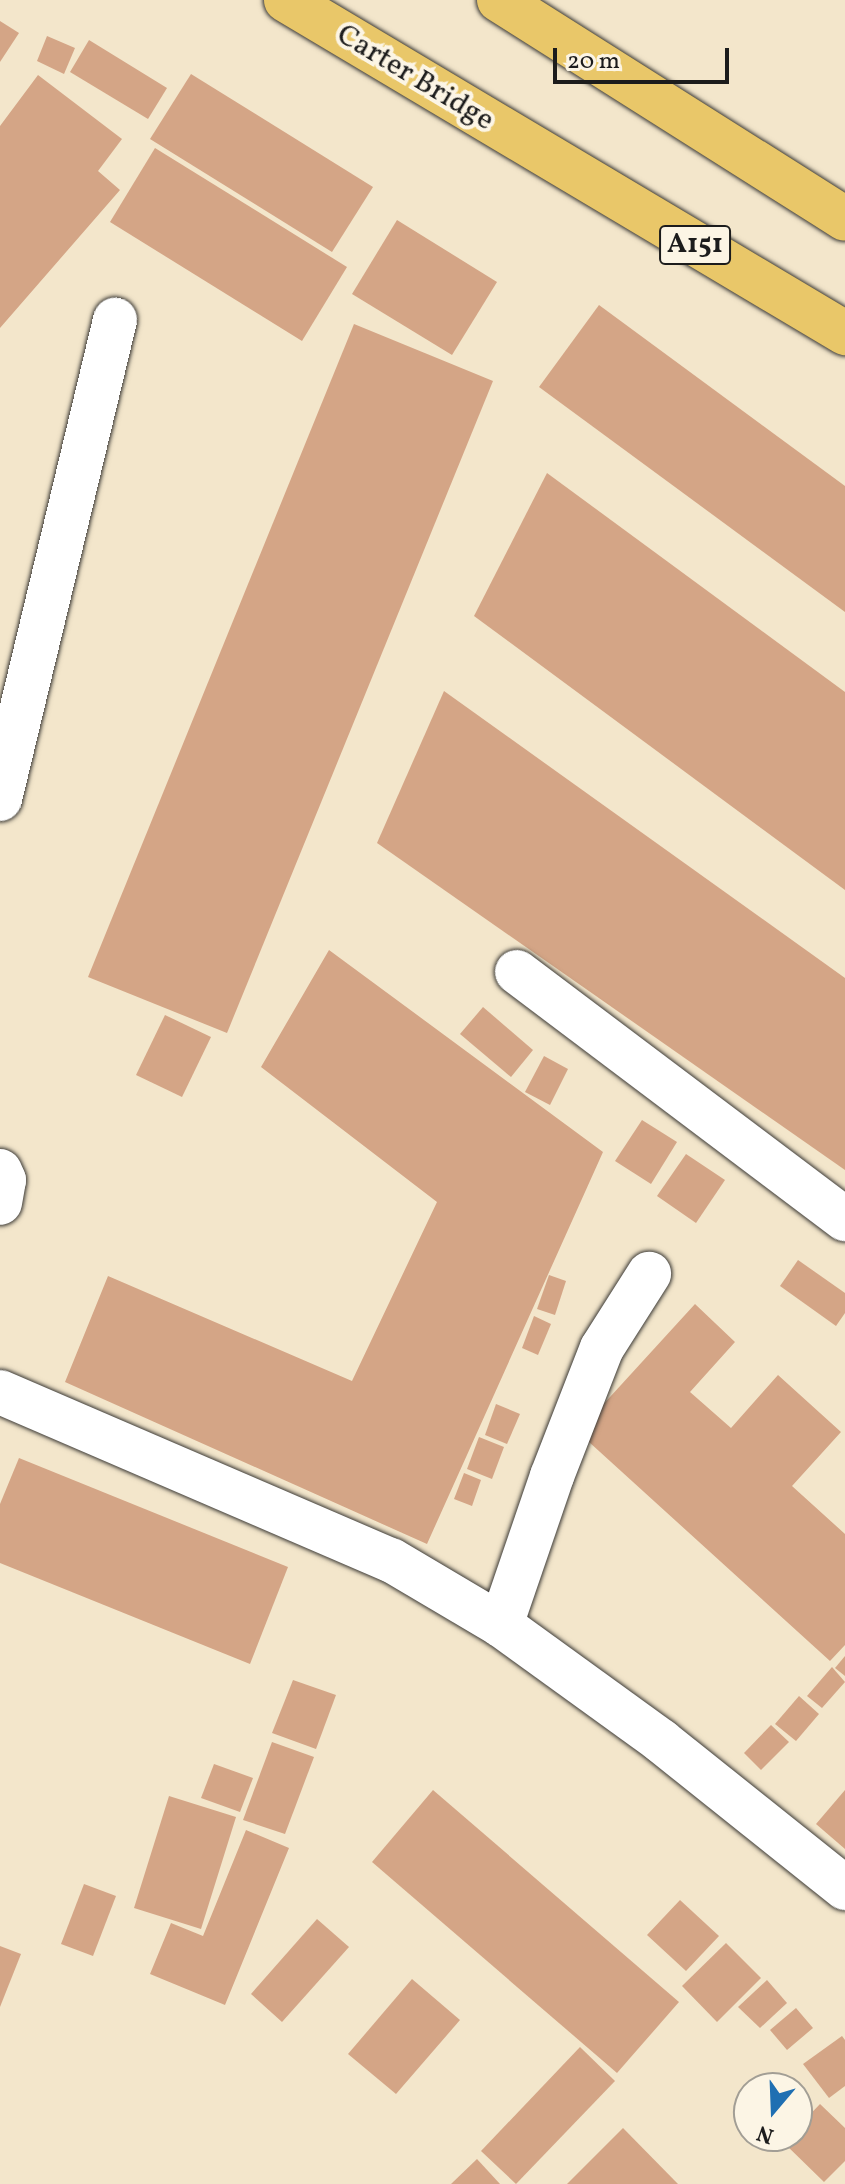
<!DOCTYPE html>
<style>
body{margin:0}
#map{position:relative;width:845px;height:2184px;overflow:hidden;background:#f3e6cb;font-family:Vollkorn,serif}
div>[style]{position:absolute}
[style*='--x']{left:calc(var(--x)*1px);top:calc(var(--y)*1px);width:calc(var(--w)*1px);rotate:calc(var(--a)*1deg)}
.building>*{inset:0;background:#d4a586}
.roads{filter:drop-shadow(0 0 2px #3c3a36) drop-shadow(0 0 2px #3c3a36)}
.minor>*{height:44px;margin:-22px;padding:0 22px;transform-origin:22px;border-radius:22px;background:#fff}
.major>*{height:44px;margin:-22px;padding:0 22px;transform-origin:22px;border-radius:22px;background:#e9c769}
span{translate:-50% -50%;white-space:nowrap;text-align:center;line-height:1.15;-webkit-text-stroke:8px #fcf5e5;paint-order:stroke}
.shield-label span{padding:2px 6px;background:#fcf5e5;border:2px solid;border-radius:6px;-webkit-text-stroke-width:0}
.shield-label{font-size:28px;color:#1c1c1c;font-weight:700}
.street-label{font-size:30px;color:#1c1c1c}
.north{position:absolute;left:733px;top:2072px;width:80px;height:80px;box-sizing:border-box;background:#fcf5e5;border:2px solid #a29e95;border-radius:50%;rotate:199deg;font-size:22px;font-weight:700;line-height:32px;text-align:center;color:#1c1c1c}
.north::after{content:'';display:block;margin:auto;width:28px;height:36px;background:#1f6fb2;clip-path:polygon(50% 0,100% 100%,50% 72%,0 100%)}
.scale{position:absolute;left:553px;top:48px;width:176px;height:36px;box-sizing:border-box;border:4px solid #1c1c1c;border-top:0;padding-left:10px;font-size:24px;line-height:28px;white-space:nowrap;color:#1c1c1c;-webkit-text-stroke:6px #fcf5e5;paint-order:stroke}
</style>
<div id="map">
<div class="building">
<i style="clip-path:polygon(0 21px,19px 33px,0 62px)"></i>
<i style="clip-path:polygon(47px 36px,75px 48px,64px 74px,37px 61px)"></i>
<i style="clip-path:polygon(89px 40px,167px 88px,148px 119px,70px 72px)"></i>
<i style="clip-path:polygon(191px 74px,373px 187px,332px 252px,150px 139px)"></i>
<i style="clip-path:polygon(38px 75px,122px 139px,98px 171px,120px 190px,0 328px,0 126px)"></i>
<i style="clip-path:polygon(155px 148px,347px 267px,302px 341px,110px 222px)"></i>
<i style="clip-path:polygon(397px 220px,497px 282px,452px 355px,352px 294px)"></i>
<i style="clip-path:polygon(599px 305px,845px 486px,845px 612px,539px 387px)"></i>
<i style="clip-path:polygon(354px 324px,493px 381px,227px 1033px,88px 977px)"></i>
<i style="clip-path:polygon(547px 473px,845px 692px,845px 890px,474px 616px)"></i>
<i style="clip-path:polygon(444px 691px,845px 978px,845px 1170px,377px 843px)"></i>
<i style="clip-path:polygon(329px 950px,603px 1152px,427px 1544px,65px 1382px,108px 1276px,352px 1381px,437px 1202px,261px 1067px)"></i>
<i style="clip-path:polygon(483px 1007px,533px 1050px,511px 1077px,460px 1034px)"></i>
<i style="clip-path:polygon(165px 1015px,211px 1037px,182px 1097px,136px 1075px)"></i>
<i style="clip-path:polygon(544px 1056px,568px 1069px,550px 1105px,525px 1092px)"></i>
<i style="clip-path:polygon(642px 1120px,677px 1142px,651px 1184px,615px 1161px)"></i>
<i style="clip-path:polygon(686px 1154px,725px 1180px,696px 1223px,657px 1196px)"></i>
<i style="clip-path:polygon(798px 1260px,845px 1293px,845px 1313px,836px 1326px,780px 1286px)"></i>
<i style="clip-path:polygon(549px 1275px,566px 1281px,555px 1315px,537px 1309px)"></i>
<i style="clip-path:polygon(695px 1304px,735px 1342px,690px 1392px,731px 1428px,778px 1375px,841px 1432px,792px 1486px,845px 1534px,845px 1645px,830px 1661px,578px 1432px)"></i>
<i style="clip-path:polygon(534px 1316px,551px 1324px,538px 1355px,522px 1348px)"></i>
<i style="clip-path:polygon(496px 1404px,520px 1414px,507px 1444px,485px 1435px)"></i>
<i style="clip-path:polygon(479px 1437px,504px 1447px,492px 1479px,467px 1469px)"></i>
<i style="clip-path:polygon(19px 1458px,288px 1567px,250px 1664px,0 1563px,0 1504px)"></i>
<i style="clip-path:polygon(464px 1473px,481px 1480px,472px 1506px,454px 1499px)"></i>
<i style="clip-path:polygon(845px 1656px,845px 1676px,835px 1668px)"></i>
<i style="clip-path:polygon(832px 1667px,845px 1682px,822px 1708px,807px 1696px)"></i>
<i style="clip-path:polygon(293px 1680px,336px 1695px,316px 1749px,272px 1733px)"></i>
<i style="clip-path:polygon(799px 1696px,819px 1714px,796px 1741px,775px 1724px)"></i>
<i style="clip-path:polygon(771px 1725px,789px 1742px,761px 1770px,744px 1753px)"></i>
<i style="clip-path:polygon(272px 1742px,314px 1757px,285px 1834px,243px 1820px)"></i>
<i style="clip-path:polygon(214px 1764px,253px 1778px,240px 1812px,201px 1798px)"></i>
<i style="clip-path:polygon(433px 1790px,679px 2002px,617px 2073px,372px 1862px)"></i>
<i style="clip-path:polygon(845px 1790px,845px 1849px,816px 1824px)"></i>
<i style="clip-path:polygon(169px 1796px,236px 1817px,201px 1929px,134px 1908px)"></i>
<i style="clip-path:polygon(246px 1830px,289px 1848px,225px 2005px,150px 1974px,171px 1923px,203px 1936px)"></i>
<i style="clip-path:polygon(84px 1884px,116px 1896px,93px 1956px,61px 1944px)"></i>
<i style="clip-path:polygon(680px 1900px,719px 1936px,686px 1971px,647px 1935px)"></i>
<i style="clip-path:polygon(317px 1919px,349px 1947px,282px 2022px,251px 1994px)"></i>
<i style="clip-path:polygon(726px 1943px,761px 1978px,717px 2022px,682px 1986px)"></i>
<i style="clip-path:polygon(0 1946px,21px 1954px,0 2007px)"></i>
<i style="clip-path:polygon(412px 1979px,460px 2020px,396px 2094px,348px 2054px)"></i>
<i style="clip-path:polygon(767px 1980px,787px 2003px,760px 2028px,738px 2007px)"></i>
<i style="clip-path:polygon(796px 2008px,813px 2028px,787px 2050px,770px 2030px)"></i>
<i style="clip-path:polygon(842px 2036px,845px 2040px,845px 2086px,829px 2098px,803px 2064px)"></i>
<i style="clip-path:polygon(580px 2047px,615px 2081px,516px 2184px,481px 2151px)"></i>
<i style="clip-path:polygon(820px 2104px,845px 2128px,845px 2161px,824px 2182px,783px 2142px,788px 2136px,797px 2136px,797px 2128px)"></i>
<i style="clip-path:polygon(623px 2128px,678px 2184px,567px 2184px)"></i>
<i style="clip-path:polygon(477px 2159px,500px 2184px,451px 2184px)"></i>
</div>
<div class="roads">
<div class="minor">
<i style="--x:0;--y:799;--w:493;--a:-76.5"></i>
<i style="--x:517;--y:972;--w:411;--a:37"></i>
<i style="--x:0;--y:1171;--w:10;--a:66"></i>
<i style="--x:4;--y:1180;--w:23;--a:100"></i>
<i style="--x:0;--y:1392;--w:426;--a:23.3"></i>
<i style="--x:391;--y:1560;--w:128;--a:30.6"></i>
<i style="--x:501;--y:1625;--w:198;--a:35.9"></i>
<i style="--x:661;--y:1741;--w:236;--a:38.6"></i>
<i style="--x:501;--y:1625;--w:157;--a:-71.1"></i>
<i style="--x:552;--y:1476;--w:137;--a:-68.7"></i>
<i style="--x:602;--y:1348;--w:88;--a:-57.6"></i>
</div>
<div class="major">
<i style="--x:286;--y:0;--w:651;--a:30.78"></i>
<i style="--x:499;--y:0;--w:409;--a:32.3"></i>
</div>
</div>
<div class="shield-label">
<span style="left:695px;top:245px">A151</span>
</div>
<div class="street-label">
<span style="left:415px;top:78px;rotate:31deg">Carter Bridge</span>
</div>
<div class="north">N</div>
<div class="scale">20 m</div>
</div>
